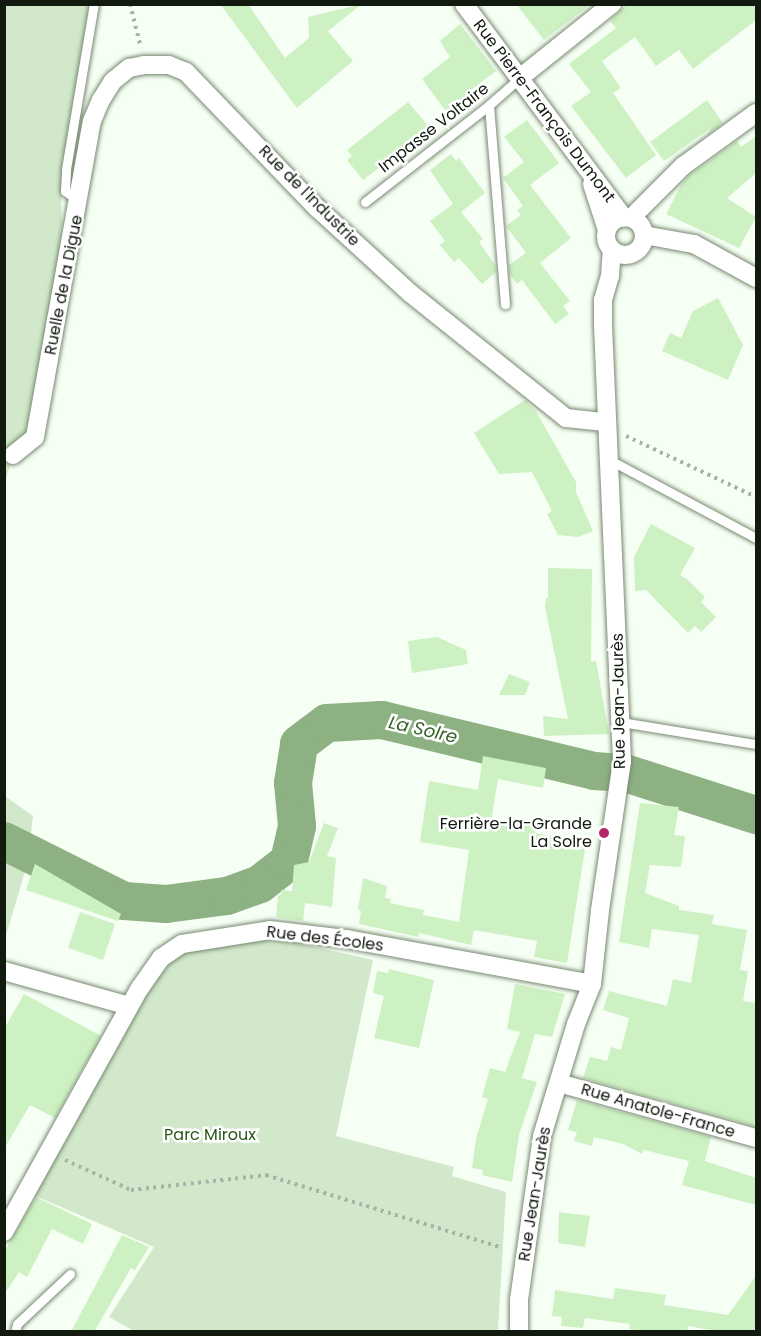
<!DOCTYPE html>
<meta charset="utf-8">
<style>
body{margin:0}
#map{position:relative;width:761px;height:1336px;overflow:hidden;background:#f6fff4;font-family:Poppins,sans-serif}
div>[style]{position:absolute}
[style*='--x']{left:calc(var(--x)*1px);top:calc(var(--y)*1px);width:calc(var(--w)*1px);rotate:calc(var(--a)*1deg)}
.green>*{inset:0;background:#d2e8cb}
.river>*{height:38px;margin:-19px;padding:0 19px;transform-origin:19px;border-radius:19px;background:#8eb184}
.building>*{inset:0;background:#cdf1c2}
.path>*{height:4px;margin-top:-2px;transform-origin:0;background:repeating-linear-gradient(90deg,#aab2a8 0 3px,transparent 0 7.5px)}
.roads{filter:drop-shadow(0 0 2px #778a71) drop-shadow(0 0 2px #778a71)}
.lane>*{height:9px;margin:-4.5px;padding:0 4.5px;transform-origin:4.5px;border-radius:4.5px;background:#fff}
.street>*{height:18px;margin:-9px;padding:0 9px;transform-origin:9px;border-radius:9px;background:#fff}
.street>.ring{margin:-9px;padding:0;box-sizing:content-box;background:none;border:18px solid #fff;border-radius:50%}
.dots>*{width:16px;height:16px;translate:-50% -50%;box-sizing:border-box;border:3px solid #fff;border-radius:50%}
span{translate:-50% -50%;white-space:nowrap;text-align:center;line-height:1.15;-webkit-text-stroke:5px #fff;paint-order:stroke}
.street-label{font-size:16px;color:#121a10}
.poi-label{font-size:16px;color:#121a10}
.right{translate:-100% -50%;text-align:right}
.park-label{font-size:16px;color:#295619}
.water-label{font-size:18px;color:#366326;font-style:italic}
.frame{position:absolute;inset:0;border:6px solid #121a10;pointer-events:none}
</style>
<div id="map">
<div class="green">
<i style="clip-path:polygon(4px 5px,91px 5px,61px 204px,62px 224px,49px 340px,22px 447px,9px 468px,5px 483px)"></i>
<i style="clip-path:polygon(5px 796px,33px 816px,27px 865px,5px 939px)"></i>
<i style="clip-path:polygon(270px 937px,373px 960px,336px 1136px,454px 1167px,452px 1176px,506px 1192px,498px 1331px,134px 1331px,109px 1317px,154px 1247px,33px 1195px,152px 984px,177px 955px,209px 945px)"></i>
</div>
<div class="river">
<i style="--x:4;--y:841;--w:134;--a:26.6"></i>
<i style="--x:124;--y:901;--w:42;--a:4.1"></i>
<i style="--x:166;--y:904;--w:62;--a:-7.5"></i>
<i style="--x:227;--y:896;--w:35;--a:-20"></i>
<i style="--x:260;--y:884;--w:37;--a:-38"></i>
<i style="--x:289;--y:861;--w:36;--a:-77"></i>
<i style="--x:297;--y:826;--w:43;--a:-95.3"></i>
<i style="--x:293;--y:783;--w:39;--a:-81"></i>
<i style="--x:299;--y:744;--w:35;--a:-37"></i>
<i style="--x:327;--y:723;--w:55;--a:-3.1"></i>
<i style="--x:382;--y:720;--w:218;--a:13.5"></i>
<i style="--x:594;--y:771;--w:31;--a:4"></i>
<i style="--x:625;--y:773;--w:138;--a:17.8"></i>
</div>
<div class="building">
<i style="clip-path:polygon(220px 4px,248px 4px,285px 58px,309px 38px,308px 17px,362px 4px,328px 31px,353px 61px,297px 108px)"></i>
<i style="clip-path:polygon(516px 4px,591px 4px,544px 40px)"></i>
<i style="clip-path:polygon(627px 4px,756px 4px,756px 20px,693px 69px,679px 50px,656px 66px,635px 37px,602px 61px,621px 88px,613px 93px,656px 155px,626px 178px,571px 106px,591px 92px,569px 64px,616px 28px,610px 21px)"></i>
<i style="clip-path:polygon(460px 24px,496px 71px,467px 93px,470px 97px,448px 114px,422px 79px,450px 57px,440px 41px)"></i>
<i style="clip-path:polygon(707px 100px,723px 123px,707px 135px,711px 128px,664px 161px,650px 142px)"></i>
<i style="clip-path:polygon(408px 102px,430px 128px,363px 180px,347px 160px,352px 156px,347px 150px)"></i>
<i style="clip-path:polygon(527px 120px,559px 163px,530px 185px,571px 238px,540px 263px,570px 301px,563px 306px,569px 314px,555px 324px,522px 280px,517px 284px,509px 273px,509px 265px,526px 253px,506px 226px,521px 215px,517px 210px,523px 206px,503px 178px,524px 162px,504px 137px)"></i>
<i style="clip-path:polygon(756px 136px,756px 173px,727px 198px,756px 217px,739px 248px,666px 214px,682px 183px,690px 175px,737px 141px,741px 147px)"></i>
<i style="clip-path:polygon(451px 154px,456px 161px,459px 158px,485px 193px,461px 212px,483px 239px,479px 242px,495px 265px,496px 272px,482px 284px,459px 258px,454px 262px,440px 245px,445px 241px,430px 221px,453px 204px,430px 170px)"></i>
<i style="clip-path:polygon(718px 298px,743px 345px,728px 380px,662px 351px,670px 333px,681px 338px,693px 311px)"></i>
<i style="clip-path:polygon(525px 400px,537px 413px,576px 482px,576px 492px,593px 531px,578px 537px,558px 535px,547px 514px,552px 511px,532px 472px,499px 474px,474px 433px)"></i>
<i style="clip-path:polygon(651px 524px,695px 548px,680px 575px,687px 579px,705px 597px,701px 602px,716px 617px,701px 632px,695px 626px,688px 633px,646px 590px,635px 591px,634px 557px)"></i>
<i style="clip-path:polygon(548px 568px,592px 569px,591px 662px,596px 661px,609px 734px,544px 736px,543px 716px,568px 719px,545px 607px,546px 598px,548px 598px)"></i>
<i style="clip-path:polygon(437px 637px,466px 650px,468px 664px,412px 673px,408px 641px)"></i>
<i style="clip-path:polygon(509px 674px,530px 682px,525px 695px,499px 695px)"></i>
<i style="clip-path:polygon(483px 756px,546px 768px,543px 788px,498px 779px,491px 821px,537px 823px,535px 833px,586px 843px,567px 963px,534px 957px,537px 941px,474px 930px,471px 945px,419px 933px,419px 937px,359px 924px,361px 911px,358px 910px,363px 878px,387px 886px,385px 898px,391px 899px,390px 903px,424px 910px,423px 915px,459px 922px,469px 850px,420px 842px,429px 781px,478px 790px)"></i>
<i style="clip-path:polygon(640px 803px,679px 807px,674px 835px,685px 836px,681px 867px,650px 865px,645px 893px,679px 906px,679px 910px,714px 915px,712px 924px,747px 930px,740px 970px,748px 971px,743px 1001px,756px 1003px,756px 1112px,754px 1126px,583px 1078px,590px 1057px,607px 1061px,611px 1047px,621px 1050px,629px 1018px,603px 1010px,609px 991px,667px 1006px,673px 979px,691px 983px,699px 935px,652px 929px,649px 948px,619px 942px)"></i>
<i style="clip-path:polygon(324px 823px,338px 828px,327px 856px,336px 858px,332px 907px,305px 903px,303px 921px,276px 917px,278px 895px,281px 895px,281px 890px,292px 891px,294px 865px,309px 862px)"></i>
<i style="clip-path:polygon(35px 864px,121px 914px,118px 921px,26px 890px)"></i>
<i style="clip-path:polygon(80px 912px,115px 924px,103px 960px,68px 948px)"></i>
<i style="clip-path:polygon(389px 969px,434px 980px,419px 1048px,374px 1038px,384px 996px,373px 993px,377px 971px,388px 973px)"></i>
<i style="clip-path:polygon(515px 984px,565px 994px,552px 1037px,535px 1034px,522px 1078px,537px 1082px,519px 1135px,512px 1182px,482px 1175px,483px 1170px,472px 1168px,476px 1139px,488px 1099px,482px 1097px,490px 1068px,505px 1072px,520px 1032px,507px 1029px)"></i>
<i style="clip-path:polygon(24px 994px,101px 1036px,55px 1118px,30px 1105px,4px 1149px,4px 1029px)"></i>
<i style="clip-path:polygon(577px 1100px,711px 1137px,705px 1161px,756px 1178px,756px 1205px,682px 1185px,689px 1161px,644px 1150px,642px 1154px,623px 1144px,594px 1137px,592px 1146px,574px 1141px,577px 1132px,568px 1130px)"></i>
<i style="clip-path:polygon(36px 1197px,92px 1224px,83px 1244px,52px 1229px,27px 1277px,19px 1272px,4px 1295px,4px 1252px)"></i>
<i style="clip-path:polygon(559px 1212px,590px 1216px,585px 1247px,558px 1243px)"></i>
<i style="clip-path:polygon(122px 1235px,149px 1247px,135px 1270px,131px 1268px,94px 1332px,71px 1332px)"></i>
<i style="clip-path:polygon(756px 1276px,756px 1332px,721px 1332px,688px 1326px,687px 1332px,649px 1332px,629px 1329px,630px 1324px,585px 1318px,583px 1328px,561px 1326px,562px 1317px,552px 1316px,555px 1290px,613px 1299px,615px 1288px,666px 1295px,664px 1305px,728px 1315px)"></i>
</div>
<div class="path">
<i style="--x:130;--y:4;--w:45;--a:76"></i>
<i style="--x:626;--y:436;--w:144;--a:25.1"></i>
<i style="--x:65;--y:1160;--w:72;--a:24.4"></i>
<i style="--x:131;--y:1190;--w:136;--a:-6.3"></i>
<i style="--x:266;--y:1175;--w:245;--a:17.1"></i>
</div>
<div class="roads">
<div class="lane">
<i style="--x:489;--y:105;--w:200;--a:85.4"></i>
<i style="--x:79;--y:201;--w:17;--a:-144"></i>
<i style="--x:65;--y:191;--w:22;--a:-87"></i>
<i style="--x:66;--y:169;--w:167;--a:-80.4"></i>
<i style="--x:365;--y:202;--w:157;--a:-38"></i>
<i style="--x:489;--y:105;--w:43;--a:-41.2"></i>
<i style="--x:608;--y:459;--w:168;--a:28.1"></i>
<i style="--x:621;--y:722;--w:137;--a:9.3"></i>
<i style="--x:15;--y:1332;--w:8;--a:-76"></i>
<i style="--x:17;--y:1324;--w:73;--a:-43.3"></i>
</div>
<div class="street">
<i style="--x:464;--y:4;--w:267;--a:53.2"></i>
<i style="--x:521;--y:77;--w:117;--a:-38.7"></i>
<i style="--x:592;--y:184;--w:48;--a:71.9"></i>
<i class="ring" style="left:606px;top:217px;width:20px;height:20px"></i>
<i style="--x:631;--y:218;--w:74;--a:-45"></i>
<i style="--x:683;--y:166;--w:90;--a:-36"></i>
<i style="--x:644;--y:235;--w:51;--a:10.2"></i>
<i style="--x:694;--y:244;--w:71;--a:28.7"></i>
<i style="--x:13;--y:455;--w:28;--a:-39"></i>
<i style="--x:35;--y:437;--w:321;--a:-79.8"></i>
<i style="--x:92;--y:121;--w:23;--a:-67"></i>
<i style="--x:101;--y:100;--w:22;--a:-58"></i>
<i style="--x:113;--y:81;--w:21;--a:-39"></i>
<i style="--x:129;--y:68;--w:15;--a:-11"></i>
<i style="--x:144;--y:65;--w:25;--a:0"></i>
<i style="--x:169;--y:65;--w:18;--a:22"></i>
<i style="--x:186;--y:72;--w:189;--a:46.1"></i>
<i style="--x:317;--y:208;--w:126;--a:42.4"></i>
<i style="--x:410;--y:293;--w:200;--a:38.7"></i>
<i style="--x:566;--y:418;--w:39;--a:6"></i>
<i style="--x:4;--y:971;--w:130;--a:15.6"></i>
<i style="--x:559;--y:1083;--w:205;--a:15.6"></i>
<i style="--x:4;--y:1232;--w:279;--a:-60.9"></i>
<i style="--x:140;--y:988;--w:37;--a:-55"></i>
<i style="--x:161;--y:958;--w:25;--a:-34"></i>
<i style="--x:182;--y:944;--w:89;--a:-9"></i>
<i style="--x:270;--y:930;--w:78;--a:6.7"></i>
<i style="--x:347;--y:939;--w:249;--a:10.4"></i>
<i style="--x:519;--y:1332;--w:32;--a:-90"></i>
<i style="--x:519;--y:1300;--w:166;--a:-82"></i>
<i style="--x:542;--y:1136;--w:117;--a:-73.1"></i>
<i style="--x:576;--y:1024;--w:43;--a:-68.2"></i>
<i style="--x:592;--y:984;--w:74;--a:-83.8"></i>
<i style="--x:600;--y:910;--w:151;--a:-81.6"></i>
<i style="--x:622;--y:761;--w:437;--a:-92.5"></i>
<i style="--x:603;--y:324;--w:24;--a:-90"></i>
<i style="--x:603;--y:300;--w:25;--a:-74"></i>
<i style="--x:610;--y:276;--w:26;--a:-86"></i>
</div>
</div>
<div class="dots">
<i style="left:604px;top:833px;background:#b22866"></i>
</div>
<div class="street-label">
<span style="left:544px;top:111px;rotate:53deg">Rue Pierre-François Dumont</span>
<span style="left:434px;top:128px;rotate:-38deg">Impasse Voltaire</span>
<span style="left:309px;top:196px;rotate:45deg">Rue de l'Industrie</span>
<span style="left:64px;top:285px;rotate:-79deg">Ruelle de la Digue</span>
<span style="left:619px;top:701px;rotate:-91deg">Rue Jean-Jaurès</span>
<span style="left:325px;top:939px;rotate:7deg">Rue des Écoles</span>
<span style="left:658px;top:1111px;rotate:16deg">Rue Anatole-France</span>
<span style="left:535px;top:1194px;rotate:-81deg">Rue Jean-Jaurès</span>
</div>
<div class="poi-label">
<span class="right" style="left:592px;top:833px">Ferrière-la-Grande<br>La Solre</span>
</div>
<div class="park-label">
<span style="left:210px;top:1135px">Parc Miroux</span>
</div>
<div class="water-label">
<span style="left:423px;top:730px;rotate:13deg">La Solre</span>
</div>
<div class="frame"></div>
</div>
